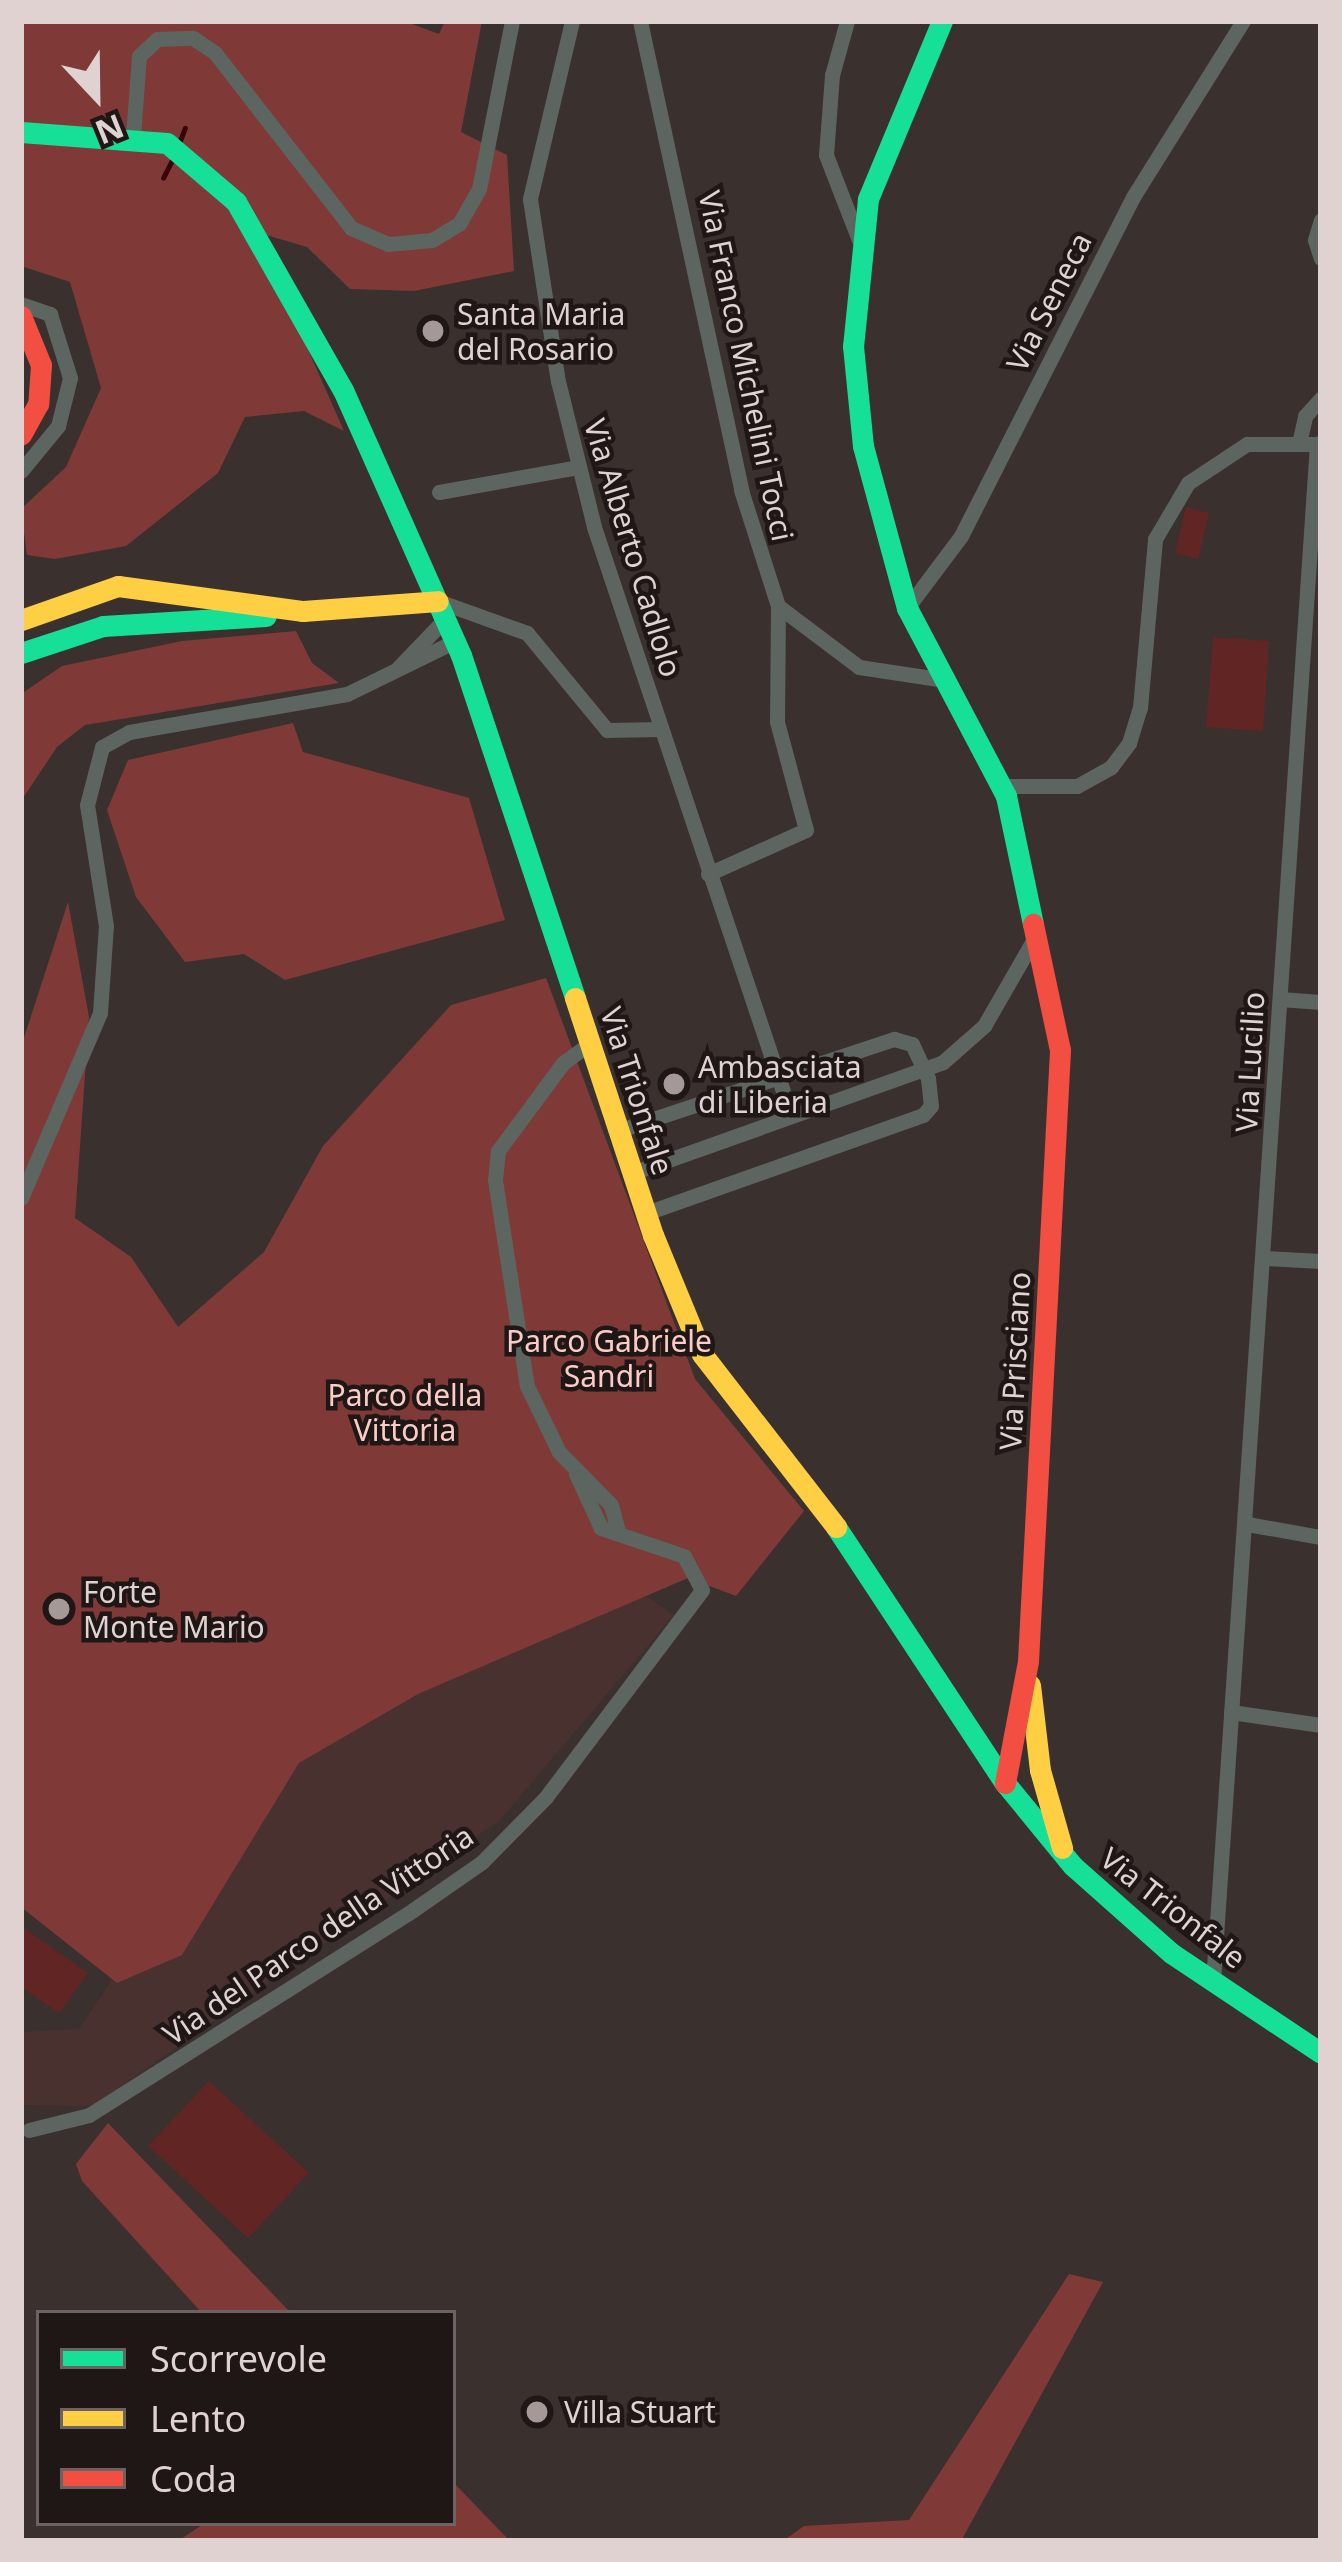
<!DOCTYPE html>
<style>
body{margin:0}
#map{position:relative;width:1342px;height:2562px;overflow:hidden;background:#3a302e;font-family:"Noto Sans",sans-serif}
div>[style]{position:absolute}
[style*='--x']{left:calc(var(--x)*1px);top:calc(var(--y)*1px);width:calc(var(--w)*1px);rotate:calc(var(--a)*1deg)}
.built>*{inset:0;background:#48312e}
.green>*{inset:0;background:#612624}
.forest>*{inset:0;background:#7f3a37}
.stream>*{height:4.5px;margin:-2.25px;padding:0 2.25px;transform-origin:2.25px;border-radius:2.25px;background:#360406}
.street>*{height:15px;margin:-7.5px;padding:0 7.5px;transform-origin:7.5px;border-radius:7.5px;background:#5c655f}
.fast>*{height:21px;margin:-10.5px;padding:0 10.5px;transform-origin:10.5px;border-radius:10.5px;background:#16e098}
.slow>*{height:21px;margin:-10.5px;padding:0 10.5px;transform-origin:10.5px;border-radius:10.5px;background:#ffcf43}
.jam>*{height:21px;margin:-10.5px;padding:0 10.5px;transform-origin:10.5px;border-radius:10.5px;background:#f24e42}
.dots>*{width:33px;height:33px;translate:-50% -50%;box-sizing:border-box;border:6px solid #1f1716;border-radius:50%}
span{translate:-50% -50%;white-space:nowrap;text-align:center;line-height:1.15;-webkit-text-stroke:9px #1f1716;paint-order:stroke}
.street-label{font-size:30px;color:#dfd2d1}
.poi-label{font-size:30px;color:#dfd2d1}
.left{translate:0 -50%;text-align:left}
.park-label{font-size:30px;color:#fbccc6}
.frame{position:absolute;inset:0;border:24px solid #dfd2d1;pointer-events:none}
.legend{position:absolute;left:36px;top:2310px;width:420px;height:216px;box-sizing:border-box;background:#1f1716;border:3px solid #6c6261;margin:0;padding:15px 21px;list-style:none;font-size:36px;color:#dfd2d1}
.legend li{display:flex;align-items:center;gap:24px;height:60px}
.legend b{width:60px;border:3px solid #6c6261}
.north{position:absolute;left:36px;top:36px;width:120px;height:120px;-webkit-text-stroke:9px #1f1716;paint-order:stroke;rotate:158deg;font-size:33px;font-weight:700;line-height:48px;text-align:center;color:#dfd2d1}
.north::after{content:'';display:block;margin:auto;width:42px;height:54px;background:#dfd2d1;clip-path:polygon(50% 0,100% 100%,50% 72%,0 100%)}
</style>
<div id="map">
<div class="built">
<i style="clip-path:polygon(623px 1580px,674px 1615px,500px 1820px,93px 2106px,21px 2105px,21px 2032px,79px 2029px,294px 1708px)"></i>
</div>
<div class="green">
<i style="clip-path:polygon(1186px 507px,1209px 513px,1198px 559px,1175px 553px)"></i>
<i style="clip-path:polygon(1213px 637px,1269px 641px,1263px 731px,1206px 727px)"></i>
<i style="clip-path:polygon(21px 1926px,88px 1973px,59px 2013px,21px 1987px)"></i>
<i style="clip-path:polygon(209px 2081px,309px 2173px,248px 2238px,148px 2146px)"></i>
</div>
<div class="forest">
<i style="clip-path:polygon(21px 21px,404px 21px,439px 34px,445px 21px,482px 21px,461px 132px,507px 155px,514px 271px,414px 291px,350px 289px,307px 247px,256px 232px,344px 431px,304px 411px,245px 417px,218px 473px,126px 546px,55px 559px,27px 555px,21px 509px,66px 467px,101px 388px,70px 282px,21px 266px)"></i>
<i style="clip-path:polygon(296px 631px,312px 663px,339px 683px,85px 725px,57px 747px,21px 801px,21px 694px,62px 666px,182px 641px)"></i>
<i style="clip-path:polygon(293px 723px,303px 752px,469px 798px,505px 920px,285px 980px,244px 954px,185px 962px,136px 897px,107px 810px,128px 760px)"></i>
<i style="clip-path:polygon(68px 902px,89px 1017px,75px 1218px,131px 1257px,178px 1327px,264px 1252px,323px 1146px,451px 1005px,546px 978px,695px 1379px,804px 1511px,736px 1596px,688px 1578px,418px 1694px,299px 1763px,182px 1955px,117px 1983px,21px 1907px,21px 1047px)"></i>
<i style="clip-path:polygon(108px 2123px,291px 2313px,202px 2313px,82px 2181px,76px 2164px)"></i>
<i style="clip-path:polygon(1069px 2274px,1103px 2282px,961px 2541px,783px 2541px,804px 2526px,909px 2520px)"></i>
<i style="clip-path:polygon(453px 2482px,507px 2538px,626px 2541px,178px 2541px,205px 2523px,453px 2523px)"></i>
</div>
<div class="stream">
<i style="--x:178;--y:146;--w:19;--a:-69"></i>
<i style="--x:163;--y:178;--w:25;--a:-63"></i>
</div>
<div class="street">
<i style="--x:572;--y:21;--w:183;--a:103.3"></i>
<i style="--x:530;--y:199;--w:184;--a:81.3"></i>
<i style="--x:558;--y:381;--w:150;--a:76.1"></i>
<i style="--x:594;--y:527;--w:620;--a:71.48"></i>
<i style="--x:640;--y:21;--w:480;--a:77.8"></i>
<i style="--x:741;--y:490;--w:122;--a:72.3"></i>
<i style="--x:778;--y:606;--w:101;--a:37"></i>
<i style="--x:859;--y:667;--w:87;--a:8.6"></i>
<i style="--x:847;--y:21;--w:56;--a:105.5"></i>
<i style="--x:832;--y:75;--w:80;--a:94.3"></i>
<i style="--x:826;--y:155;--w:91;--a:68.8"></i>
<i style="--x:133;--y:136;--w:80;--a:-85.7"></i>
<i style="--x:139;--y:56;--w:25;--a:-43"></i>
<i style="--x:157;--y:39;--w:36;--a:-2"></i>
<i style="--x:193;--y:38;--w:27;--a:34"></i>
<i style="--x:215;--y:53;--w:222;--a:52.1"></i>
<i style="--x:351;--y:228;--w:40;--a:23.4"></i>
<i style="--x:388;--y:244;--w:44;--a:-5.2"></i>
<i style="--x:432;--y:240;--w:31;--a:-31"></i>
<i style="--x:459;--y:224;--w:40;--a:-60.3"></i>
<i style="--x:479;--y:189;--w:171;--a:-78.9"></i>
<i style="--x:1321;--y:220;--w:21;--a:107"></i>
<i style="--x:1315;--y:240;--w:19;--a:72"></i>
<i style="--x:21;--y:304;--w:31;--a:19"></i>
<i style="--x:50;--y:314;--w:67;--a:72.6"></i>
<i style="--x:70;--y:378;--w:49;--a:104"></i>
<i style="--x:58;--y:426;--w:58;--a:129.4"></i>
<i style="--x:1299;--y:443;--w:28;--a:-77"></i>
<i style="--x:1305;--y:416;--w:24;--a:-48"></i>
<i style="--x:439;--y:492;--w:141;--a:-10.2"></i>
<i style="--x:438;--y:601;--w:95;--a:19.8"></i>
<i style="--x:527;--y:633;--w:126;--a:50.5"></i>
<i style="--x:607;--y:730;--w:52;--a:-1.1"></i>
<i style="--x:907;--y:608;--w:90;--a:-53.1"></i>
<i style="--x:961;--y:536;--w:380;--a:-63.1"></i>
<i style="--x:1133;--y:197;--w:208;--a:-58"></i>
<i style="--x:398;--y:668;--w:69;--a:-46.2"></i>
<i style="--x:1002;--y:786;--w:75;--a:0"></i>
<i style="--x:1077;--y:786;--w:39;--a:-29"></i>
<i style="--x:1111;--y:767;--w:30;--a:-53"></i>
<i style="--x:1129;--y:743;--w:37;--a:-73"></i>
<i style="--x:1140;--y:708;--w:170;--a:-84.9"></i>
<i style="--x:1155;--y:539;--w:65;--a:-59.5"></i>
<i style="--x:1188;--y:483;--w:71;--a:-33.5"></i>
<i style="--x:1247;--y:444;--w:74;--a:0"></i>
<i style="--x:708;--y:874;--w:107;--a:-24.2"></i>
<i style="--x:806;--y:830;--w:112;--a:-105"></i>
<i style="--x:777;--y:722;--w:116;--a:-89.5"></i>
<i style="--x:1280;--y:999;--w:41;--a:4.2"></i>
<i style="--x:589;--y:1044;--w:32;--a:144"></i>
<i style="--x:563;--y:1063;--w:109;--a:126.5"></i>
<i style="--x:498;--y:1151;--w:29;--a:96"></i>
<i style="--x:495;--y:1180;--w:208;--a:81.2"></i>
<i style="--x:527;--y:1386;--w:73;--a:64.1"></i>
<i style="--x:559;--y:1452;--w:74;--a:45.5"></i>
<i style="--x:611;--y:1505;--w:28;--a:75"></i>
<i style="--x:617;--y:1131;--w:292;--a:-18.4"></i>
<i style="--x:894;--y:1039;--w:19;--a:16"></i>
<i style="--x:912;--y:1044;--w:38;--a:65"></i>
<i style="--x:928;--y:1078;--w:28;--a:84"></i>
<i style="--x:931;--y:1106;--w:12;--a:132"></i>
<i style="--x:923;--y:1115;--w:294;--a:160.5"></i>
<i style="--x:632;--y:1173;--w:330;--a:-19.6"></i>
<i style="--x:943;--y:1062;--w:55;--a:-41.3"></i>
<i style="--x:984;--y:1026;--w:100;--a:-60.1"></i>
<i style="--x:21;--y:1198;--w:201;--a:-66.9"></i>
<i style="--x:100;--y:1013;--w:87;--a:-86.1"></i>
<i style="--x:106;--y:926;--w:122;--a:-98.9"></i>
<i style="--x:87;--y:805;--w:60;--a:-75.5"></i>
<i style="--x:102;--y:747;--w:31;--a:-29"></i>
<i style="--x:129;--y:732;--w:221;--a:-9.9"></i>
<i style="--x:347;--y:694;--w:120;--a:-26.1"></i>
<i style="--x:1265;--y:1258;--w:56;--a:3.1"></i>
<i style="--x:1247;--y:1524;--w:75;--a:10"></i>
<i style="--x:1231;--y:1712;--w:91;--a:8.2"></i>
<i style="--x:1213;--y:1981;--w:1541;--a:-86.13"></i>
<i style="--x:29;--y:2130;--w:62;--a:-14"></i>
<i style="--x:89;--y:2115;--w:383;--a:-32.3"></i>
<i style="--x:413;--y:1910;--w:84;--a:-34.8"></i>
<i style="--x:482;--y:1862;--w:91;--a:-45.4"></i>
<i style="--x:546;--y:1797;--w:259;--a:-53"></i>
<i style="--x:702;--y:1590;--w:38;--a:-118"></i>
<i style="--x:684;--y:1556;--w:88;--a:-161.4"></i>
<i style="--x:601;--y:1528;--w:60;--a:-114.8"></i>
</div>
<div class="fast">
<i style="--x:942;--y:21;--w:193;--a:112.6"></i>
<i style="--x:868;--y:199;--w:148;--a:95.8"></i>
<i style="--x:853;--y:346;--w:100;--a:84.3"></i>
<i style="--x:863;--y:446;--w:168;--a:74.8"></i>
<i style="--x:907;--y:608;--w:212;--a:62.2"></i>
<i style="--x:1006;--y:796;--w:131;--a:78.1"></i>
<i style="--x:21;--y:132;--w:146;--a:4.3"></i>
<i style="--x:167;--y:143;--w:91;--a:40.5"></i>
<i style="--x:236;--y:202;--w:216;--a:60.4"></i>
<i style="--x:343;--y:390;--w:290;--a:66"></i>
<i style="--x:461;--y:655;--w:361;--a:71.6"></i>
<i style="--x:21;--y:653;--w:86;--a:-18.2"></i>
<i style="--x:103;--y:626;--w:163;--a:-3.5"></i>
<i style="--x:836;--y:1527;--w:307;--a:56.6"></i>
<i style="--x:1005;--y:1783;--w:107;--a:50.7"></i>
<i style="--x:1073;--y:1866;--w:131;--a:41.6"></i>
<i style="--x:1171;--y:1953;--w:180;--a:33.7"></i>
</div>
<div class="slow">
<i style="--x:21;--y:620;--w:103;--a:-19.3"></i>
<i style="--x:118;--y:586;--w:187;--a:7.7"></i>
<i style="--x:303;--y:611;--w:135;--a:-4.2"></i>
<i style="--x:575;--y:998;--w:250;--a:71.8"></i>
<i style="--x:653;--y:1235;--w:129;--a:67.6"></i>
<i style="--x:702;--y:1354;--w:219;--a:52.2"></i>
<i style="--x:1030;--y:1685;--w:86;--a:83.3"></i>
<i style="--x:1040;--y:1770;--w:81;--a:74.2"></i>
</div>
<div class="jam">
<i style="--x:21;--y:316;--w:53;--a:67.8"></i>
<i style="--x:41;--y:365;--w:39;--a:94"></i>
<i style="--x:38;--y:404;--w:35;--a:119"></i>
<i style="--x:1005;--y:1783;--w:124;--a:-79.3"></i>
<i style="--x:1028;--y:1661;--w:612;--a:-87"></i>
<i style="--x:1060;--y:1050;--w:129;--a:-102.1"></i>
</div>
<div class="dots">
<i style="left:433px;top:331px;background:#a59998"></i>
<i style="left:674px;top:1084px;background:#a59998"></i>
<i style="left:59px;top:1609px;background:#a59998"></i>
<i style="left:537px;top:2412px;background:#a59998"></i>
</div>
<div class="street-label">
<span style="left:1049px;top:302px;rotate:-63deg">Via Seneca</span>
<span style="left:746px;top:366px;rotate:78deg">Via Franco Michelini Tocci</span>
<span style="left:633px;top:548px;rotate:73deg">Via Alberto Cadlolo</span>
<span style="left:1250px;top:1062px;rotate:-87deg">Via Lucilio</span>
<span style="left:637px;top:1091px;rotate:72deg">Via Trionfale</span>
<span style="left:1015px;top:1361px;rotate:-87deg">Via Prisciano</span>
<span style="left:1173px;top:1908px;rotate:38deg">Via Trionfale</span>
<span style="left:318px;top:1935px;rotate:-34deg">Via del Parco della Vittoria</span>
</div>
<div class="poi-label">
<span class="left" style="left:457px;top:331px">Santa Maria<br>del Rosario</span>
<span class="left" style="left:698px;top:1084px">Ambasciata<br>di Liberia</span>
<span class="left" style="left:83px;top:1609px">Forte<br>Monte Mario</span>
<span class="left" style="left:564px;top:2412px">Villa Stuart</span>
</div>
<div class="park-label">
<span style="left:609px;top:1358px">Parco Gabriele<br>Sandri</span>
<span style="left:405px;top:1412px">Parco della<br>Vittoria</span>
</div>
<div class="frame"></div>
<ul class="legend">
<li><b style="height:15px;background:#16e098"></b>Scorrevole</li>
<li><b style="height:15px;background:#ffcf43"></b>Lento</li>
<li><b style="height:15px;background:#f24e42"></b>Coda</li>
</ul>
<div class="north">N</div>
</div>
